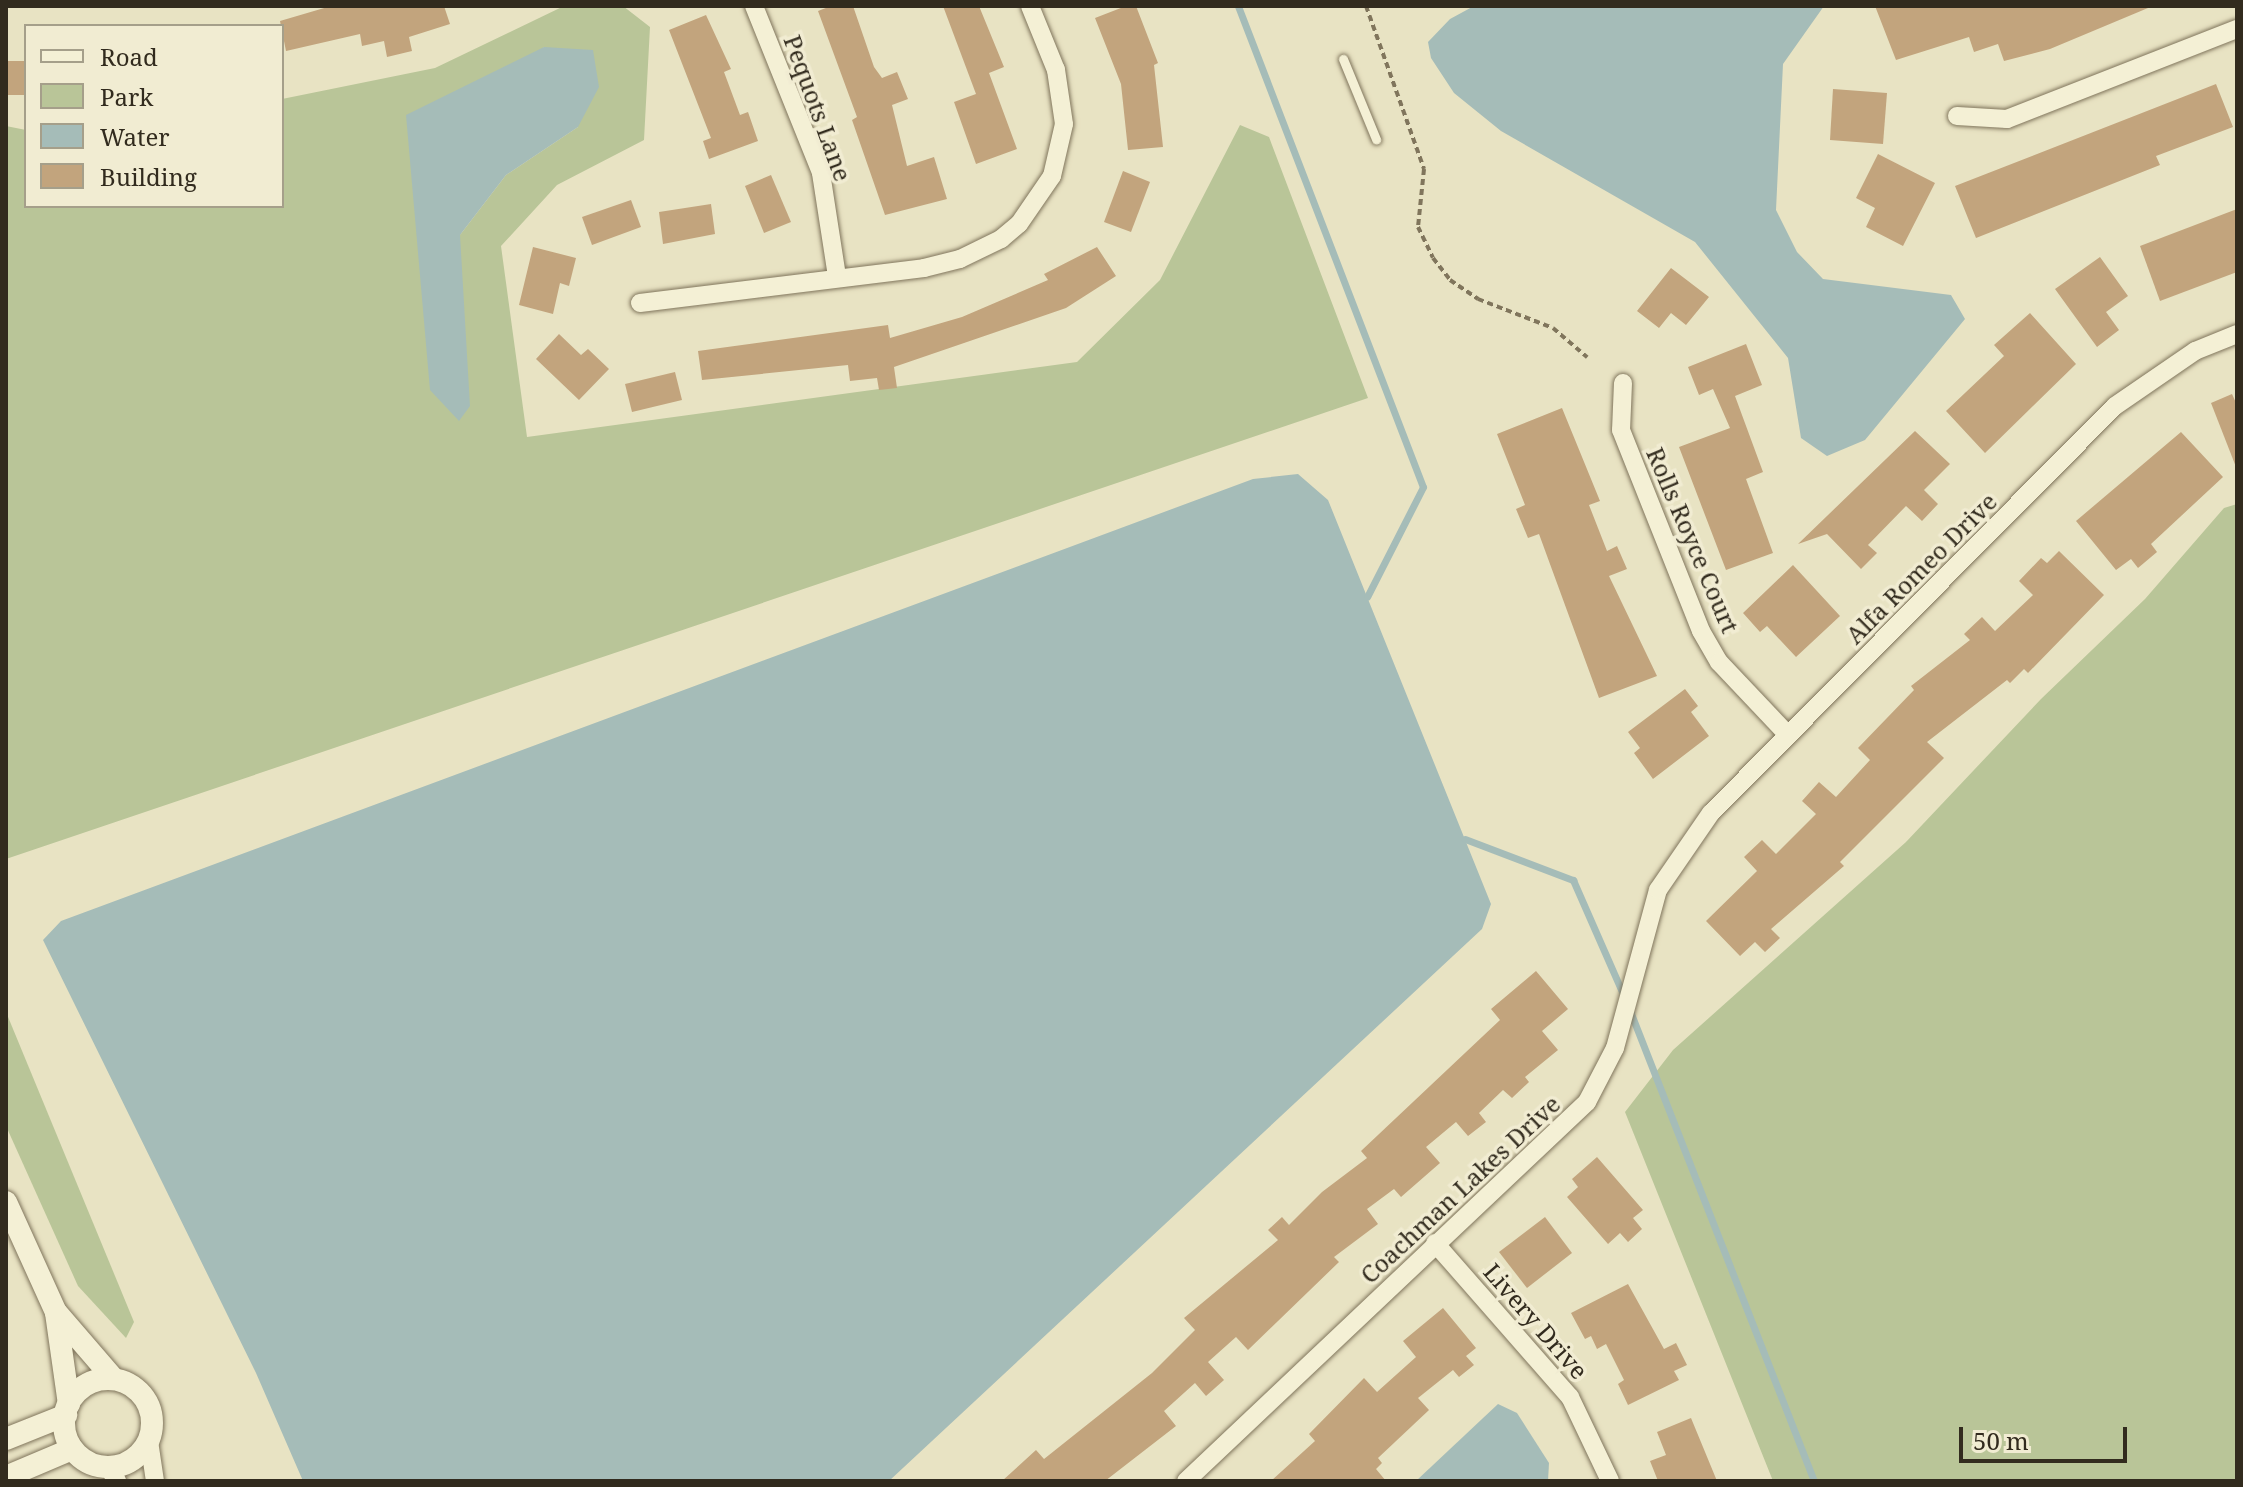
<!DOCTYPE html>
<style>
body{margin:0}
#map{position:relative;width:2243px;height:1487px;overflow:hidden;background:#e8e3c3;font-family:"Noto Serif",serif}
div>[style]{position:absolute}
[style*='--x']{left:calc(var(--x)*1px);top:calc(var(--y)*1px);width:calc(var(--w)*1px);rotate:calc(var(--a)*1deg)}
.green>*{inset:0;background:#b9c598}
.water>*{inset:0;background:#a5bcb8}
.stream>*{height:7px;margin:-3.5px;padding:0 3.5px;transform-origin:3.5px;border-radius:3.5px;background:#a5bcb8}
.building>*{inset:0;background:#c2a47d}
.path>*{height:4px;margin-top:-2px;transform-origin:0;background:repeating-linear-gradient(90deg,#80755c 0 6px,transparent 0 10px)}
.roads{filter:drop-shadow(0 0 2px #80755c) drop-shadow(0 0 2px #80755c)}
.service>*{height:9px;margin:-4.5px;padding:0 4.5px;transform-origin:4.5px;border-radius:4.5px;background:#f4f0d5}
.minor>*{height:18px;margin:-9px;padding:0 9px;transform-origin:9px;border-radius:9px;background:#f4f0d5}
.tertiary>*{height:22px;margin:-11px;padding:0 11px;transform-origin:11px;border-radius:11px;background:#f4f0d5}
.tertiary>.ring{margin:-11px;padding:0;box-sizing:content-box;background:none;border:22px solid #f4f0d5;border-radius:50%}
span{translate:-50% -50%;white-space:nowrap;text-align:center;line-height:1.15;-webkit-text-stroke:7px #f1ecd2;paint-order:stroke}
.street-label{font-size:24px;color:#322b1e}
.frame{position:absolute;inset:0;border:8px solid #322b1e;pointer-events:none}
.legend{position:absolute;left:24px;top:24px;width:260px;height:184px;box-sizing:border-box;background:#f1ecd2;border:2px solid #a59f8a;margin:0;padding:10px 14px;list-style:none;font-size:24px;color:#322b1e}
.legend li{display:flex;align-items:center;gap:16px;height:40px}
.legend b{width:40px;border:2px solid #a59f8a}
.scale{position:absolute;left:1959px;top:1427px;width:168px;height:36px;box-sizing:border-box;border:4px solid #322b1e;border-top:0;padding-left:10px;font-size:24px;line-height:28px;white-space:nowrap;color:#322b1e;-webkit-text-stroke:6px #f1ecd2;paint-order:stroke}
</style>
<div id="map">
<div class="green">
<i style="clip-path:polygon(evenodd,564px 6px,623px 6px,650px 27px,644px 140px,557px 185px,501px 246px,527px 437px,1077px 362px,1160px 280px,1240px 125px,1269px 137px,1368px 398px,6px 859px,6px 126px,26px 130px,26px 206px,282px 206px,282px 99px,435px 68px,564px 6px,544px 47px,578px 127px,506px 175px,460px 235px,544px 47px)"></i>
<i style="clip-path:polygon(2237px 504px,2237px 1481px,1773px 1481px,1625px 1112px,1673px 1050px,1906px 842px,2041px 699px,2145px 599px,2224px 508px)"></i>
<i style="clip-path:polygon(6px 1012px,134px 1322px,126px 1338px,78px 1286px,6px 1126px)"></i>
</div>
<div class="water">
<i style="clip-path:polygon(1474px 6px,1824px 6px,1783px 64px,1776px 210px,1797px 252px,1823px 279px,1951px 295px,1965px 319px,1865px 440px,1827px 456px,1801px 438px,1788px 358px,1695px 242px,1501px 131px,1454px 93px,1431px 58px,1428px 42px,1450px 19px)"></i>
<i style="clip-path:polygon(544px 47px,593px 50px,599px 87px,578px 127px,506px 175px,460px 235px,470px 406px,459px 421px,430px 390px,406px 115px)"></i>
<i style="clip-path:polygon(1298px 474px,1328px 500px,1491px 904px,1482px 929px,889px 1481px,303px 1481px,256px 1373px,43px 940px,61px 921px,1253px 479px)"></i>
<i style="clip-path:polygon(1498px 1404px,1517px 1413px,1549px 1463px,1548px 1481px,1416px 1481px)"></i>
</div>
<div class="stream">
<i style="--x:1238;--y:6;--w:515;--a:68.96"></i>
<i style="--x:1423;--y:487;--w:123;--a:117"></i>
<i style="--x:1465;--y:839;--w:116;--a:20.8"></i>
<i style="--x:1573;--y:880;--w:127;--a:66.3"></i>
<i style="--x:1630;--y:1011;--w:505;--a:68.62"></i>
</div>
<div class="building">
<i style="clip-path:polygon(331px 6px,444px 6px,450px 24px,409px 37px,412px 51px,387px 57px,384px 41px,362px 46px,360px 34px,286px 51px,280px 21px)"></i>
<i style="clip-path:polygon(831px 6px,853px 6px,874px 67px,882px 78px,897px 72px,908px 99px,892px 105px,907px 166px,934px 157px,947px 199px,885px 215px,852px 120px,857px 117px,818px 11px)"></i>
<i style="clip-path:polygon(943px 6px,979px 6px,1004px 67px,989px 73px,1017px 149px,976px 164px,954px 102px,976px 94px)"></i>
<i style="clip-path:polygon(1126px 6px,1136px 6px,1158px 63px,1154px 65px,1163px 147px,1128px 150px,1121px 84px,1095px 18px)"></i>
<i style="clip-path:polygon(1875px 6px,2148px 6px,2148px 8px,2050px 49px,2004px 61px,1998px 44px,1974px 52px,1969px 37px,1896px 60px)"></i>
<i style="clip-path:polygon(706px 15px,731px 69px,724px 72px,740px 115px,748px 112px,758px 141px,709px 159px,703px 141px,711px 138px,669px 30px)"></i>
<i style="clip-path:polygon(6px 61px,26px 61px,26px 95px,6px 95px)"></i>
<i style="clip-path:polygon(2216px 84px,2233px 127px,2156px 156px,2160px 165px,1976px 238px,1955px 186px)"></i>
<i style="clip-path:polygon(1833px 89px,1887px 93px,1883px 144px,1830px 140px)"></i>
<i style="clip-path:polygon(1878px 154px,1935px 183px,1903px 246px,1866px 227px,1875px 208px,1856px 198px)"></i>
<i style="clip-path:polygon(1123px 171px,1150px 182px,1131px 232px,1104px 222px)"></i>
<i style="clip-path:polygon(771px 175px,791px 222px,764px 233px,745px 186px)"></i>
<i style="clip-path:polygon(631px 200px,641px 227px,592px 245px,582px 217px)"></i>
<i style="clip-path:polygon(711px 204px,715px 234px,663px 244px,659px 212px)"></i>
<i style="clip-path:polygon(2237px 209px,2237px 272px,2160px 301px,2140px 246px)"></i>
<i style="clip-path:polygon(533px 247px,576px 258px,569px 286px,560px 283px,553px 314px,519px 305px)"></i>
<i style="clip-path:polygon(1097px 247px,1116px 276px,1066px 308px,894px 367px,897px 388px,879px 390px,877px 378px,850px 381px,848px 365px,702px 380px,698px 351px,888px 325px,890px 338px,962px 317px,1048px 280px,1044px 274px)"></i>
<i style="clip-path:polygon(2100px 257px,2128px 296px,2106px 312px,2119px 330px,2097px 347px,2055px 289px)"></i>
<i style="clip-path:polygon(1671px 268px,1709px 297px,1686px 325px,1671px 313px,1659px 328px,1637px 311px)"></i>
<i style="clip-path:polygon(2030px 313px,2076px 364px,1985px 453px,1946px 411px,2004px 356px,1994px 345px)"></i>
<i style="clip-path:polygon(559px 334px,581px 355px,588px 349px,609px 369px,579px 400px,536px 359px)"></i>
<i style="clip-path:polygon(1746px 344px,1762px 385px,1735px 396px,1763px 472px,1746px 479px,1773px 553px,1726px 570px,1679px 447px,1730px 428px,1713px 389px,1699px 395px,1688px 367px)"></i>
<i style="clip-path:polygon(675px 372px,682px 400px,632px 412px,625px 384px)"></i>
<i style="clip-path:polygon(2232px 394px,2237px 405px,2236px 467px,2211px 403px)"></i>
<i style="clip-path:polygon(1562px 408px,1600px 501px,1589px 505px,1607px 551px,1617px 546px,1627px 569px,1609px 576px,1657px 676px,1599px 698px,1539px 534px,1528px 538px,1516px 509px,1525px 505px,1497px 434px)"></i>
<i style="clip-path:polygon(1915px 431px,1950px 464px,1924px 490px,1938px 504px,1922px 521px,1906px 506px,1868px 545px,1877px 553px,1861px 569px,1827px 534px,1798px 544px)"></i>
<i style="clip-path:polygon(2181px 432px,2223px 477px,2151px 544px,2157px 552px,2138px 568px,2131px 559px,2116px 570px,2076px 521px)"></i>
<i style="clip-path:polygon(2059px 551px,2104px 595px,2028px 673px,2024px 669px,2010px 683px,2007px 680px,1927px 742px,1944px 758px,1840px 862px,1844px 866px,1771px 929px,1780px 938px,1765px 952px,1755px 942px,1740px 956px,1706px 921px,1757px 871px,1744px 857px,1762px 840px,1776px 854px,1816px 814px,1802px 801px,1819px 782px,1836px 797px,1870px 760px,1858px 748px,1914px 690px,1911px 686px,1970px 640px,1964px 634px,1982px 617px,1995px 631px,2033px 595px,2019px 581px,2041px 558px,2047px 563px)"></i>
<i style="clip-path:polygon(1793px 565px,1840px 616px,1796px 657px,1767px 626px,1760px 632px,1743px 613px)"></i>
<i style="clip-path:polygon(1685px 689px,1698px 706px,1691px 712px,1709px 736px,1653px 779px,1634px 753px,1640px 748px,1628px 732px)"></i>
<i style="clip-path:polygon(1536px 971px,1568px 1009px,1542px 1031px,1558px 1050px,1525px 1077px,1529px 1082px,1512px 1098px,1503px 1090px,1479px 1113px,1486px 1122px,1468px 1136px,1456px 1122px,1426px 1147px,1440px 1163px,1401px 1197px,1394px 1189px,1367px 1209px,1378px 1224px,1334px 1257px,1339px 1262px,1248px 1350px,1236px 1337px,1208px 1362px,1224px 1380px,1206px 1396px,1195px 1383px,1164px 1411px,1176px 1426px,1105px 1481px,1002px 1481px,1036px 1450px,1044px 1459px,1152px 1373px,1195px 1330px,1184px 1318px,1278px 1240px,1268px 1230px,1282px 1217px,1289px 1225px,1322px 1192px,1367px 1158px,1361px 1151px,1500px 1020px,1491px 1009px)"></i>
<i style="clip-path:polygon(1597px 1157px,1643px 1210px,1633px 1218px,1642px 1229px,1628px 1242px,1620px 1233px,1608px 1244px,1567px 1197px,1578px 1187px,1572px 1179px)"></i>
<i style="clip-path:polygon(1545px 1217px,1572px 1253px,1527px 1288px,1499px 1252px)"></i>
<i style="clip-path:polygon(1628px 1284px,1664px 1349px,1676px 1343px,1687px 1365px,1674px 1371px,1679px 1380px,1628px 1405px,1618px 1384px,1624px 1380px,1606px 1344px,1597px 1349px,1591px 1336px,1585px 1339px,1571px 1313px)"></i>
<i style="clip-path:polygon(1443px 1308px,1476px 1348px,1466px 1356px,1474px 1365px,1459px 1377px,1453px 1370px,1418px 1398px,1429px 1410px,1378px 1458px,1382px 1463px,1376px 1469px,1386px 1481px,1271px 1481px,1315px 1441px,1309px 1434px,1364px 1378px,1377px 1392px,1416px 1357px,1403px 1341px)"></i>
<i style="clip-path:polygon(1691px 1418px,1717px 1481px,1658px 1481px,1650px 1461px,1666px 1455px,1657px 1432px)"></i>
</div>
<div class="path">
<i style="--x:1366;--y:6;--w:173;--a:70.4"></i>
<i style="--x:1424;--y:169;--w:58;--a:95.9"></i>
<i style="--x:1418;--y:227;--w:34;--a:64"></i>
<i style="--x:1433;--y:258;--w:28;--a:52"></i>
<i style="--x:1450;--y:280;--w:34;--a:34"></i>
<i style="--x:1478;--y:299;--w:80;--a:21.1"></i>
<i style="--x:1553;--y:328;--w:45;--a:40.5"></i>
</div>
<div class="roads">
<div class="service">
<i style="--x:1343;--y:59;--w:87;--a:67.6"></i>
</div>
<div class="minor">
<i style="--x:754;--y:6;--w:180;--a:68.1"></i>
<i style="--x:821;--y:173;--w:104;--a:81.2"></i>
<i style="--x:1957;--y:116;--w:50;--a:3.4"></i>
<i style="--x:2007;--y:119;--w:247;--a:-21.4"></i>
<i style="--x:640;--y:303;--w:286;--a:-7"></i>
<i style="--x:924;--y:268;--w:37;--a:-14"></i>
<i style="--x:960;--y:259;--w:46;--a:-26"></i>
<i style="--x:1001;--y:239;--w:23;--a:-40"></i>
<i style="--x:1019;--y:224;--w:58;--a:-55.5"></i>
<i style="--x:1052;--y:176;--w:53;--a:-77"></i>
<i style="--x:1064;--y:124;--w:55;--a:-98.4"></i>
<i style="--x:1056;--y:70;--w:69;--a:-112.1"></i>
<i style="--x:1623;--y:383;--w:47;--a:92.4"></i>
<i style="--x:1621;--y:430;--w:216;--a:68.3"></i>
<i style="--x:1701;--y:631;--w:36;--a:60"></i>
<i style="--x:1719;--y:662;--w:100;--a:46.6"></i>
<i style="--x:1435;--y:1243;--w:205;--a:48.8"></i>
<i style="--x:1570;--y:1397;--w:93;--a:64.5"></i>
<i style="--x:149;--y:1441;--w:40;--a:81.5"></i>
<i style="--x:108;--y:1467;--w:17;--a:57"></i>
<i style="--x:1186;--y:1481;--w:552;--a:-43.38"></i>
<i style="--x:1587;--y:1102;--w:61;--a:-62.6"></i>
<i style="--x:1615;--y:1048;--w:164;--a:-74.8"></i>
<i style="--x:1658;--y:890;--w:93;--a:-55.5"></i>
<i style="--x:1711;--y:813;--w:573;--a:-45.21"></i>
<i style="--x:2115;--y:406;--w:97;--a:-34.5"></i>
<i style="--x:2195;--y:351;--w:45;--a:-22"></i>
</div>
<div class="tertiary">
<i style="--x:6;--y:1202;--w:121;--a:65.6"></i>
<i style="--x:56;--y:1312;--w:87;--a:49.2"></i>
<i style="--x:56;--y:1313;--w:92;--a:81.9"></i>
<i class="ring" style="left:64px;top:1379px;width:66px;height:66px"></i>
<i style="--x:6;--y:1439;--w:65;--a:-21.8"></i>
<i style="--x:6;--y:1477;--w:72;--a:-23"></i>
</div>
</div>
<div class="street-label">
<span style="left:818px;top:108px;rotate:70deg">Pequots Lane</span>
<span style="left:1693px;top:540px;rotate:67deg">Rolls Royce Court</span>
<span style="left:1921px;top:568px;rotate:-45deg">Alfa Romeo Drive</span>
<span style="left:1460px;top:1189px;rotate:-43deg">Coachman Lakes Drive</span>
<span style="left:1536px;top:1321px;rotate:49deg">Livery Drive</span>
</div>
<div class="frame"></div>
<ul class="legend">
<li><b style="height:10px;background:#f4f0d5"></b>Road</li>
<li><b style="height:22px;background:#b9c598"></b>Park</li>
<li><b style="height:22px;background:#a5bcb8"></b>Water</li>
<li><b style="height:22px;background:#c2a47d"></b>Building</li>
</ul>
<div class="scale">50 m</div>
</div>
